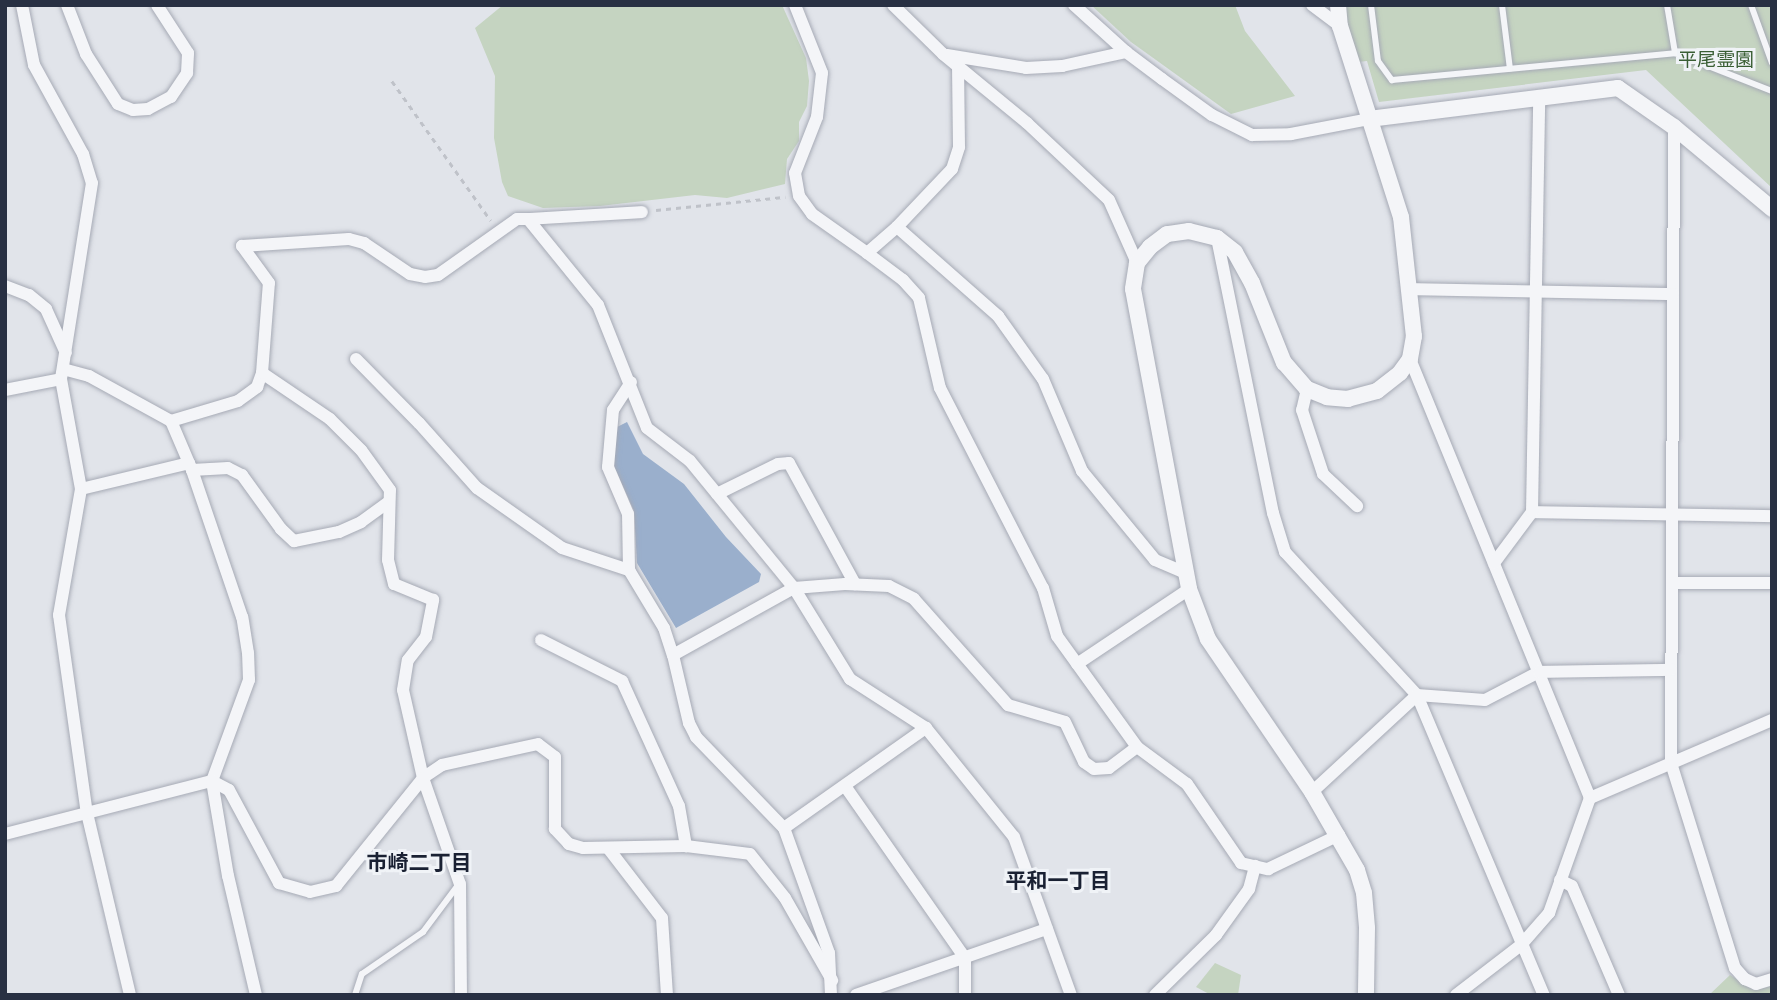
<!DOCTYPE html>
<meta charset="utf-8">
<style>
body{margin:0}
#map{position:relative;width:1777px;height:1000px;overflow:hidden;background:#e1e4ea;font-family:"Roboto Condensed","Noto Sans JP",sans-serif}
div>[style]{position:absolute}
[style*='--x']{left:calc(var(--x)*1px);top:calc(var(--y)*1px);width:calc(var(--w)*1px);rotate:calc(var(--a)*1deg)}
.green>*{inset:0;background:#c5d4c1}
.water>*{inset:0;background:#9aafcc}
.path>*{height:2.5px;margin-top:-1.25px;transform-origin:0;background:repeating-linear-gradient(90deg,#bfc2c9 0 5px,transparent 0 10px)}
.roads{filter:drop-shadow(0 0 2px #a6aab5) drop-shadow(0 0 2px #a6aab5)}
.service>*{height:6px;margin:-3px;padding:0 3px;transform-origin:3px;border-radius:3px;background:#f4f5f8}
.minor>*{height:12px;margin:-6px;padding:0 6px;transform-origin:6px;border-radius:6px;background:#f4f5f8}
.tertiary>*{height:16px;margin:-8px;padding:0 8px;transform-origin:8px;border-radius:8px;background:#f4f5f8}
span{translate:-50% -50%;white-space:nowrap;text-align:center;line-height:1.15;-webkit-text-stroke:6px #f0f3f7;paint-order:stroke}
.park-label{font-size:19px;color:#3a5f35}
.neighbourhood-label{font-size:21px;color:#1a2133;font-weight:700}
.frame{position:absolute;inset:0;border:7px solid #283043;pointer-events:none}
</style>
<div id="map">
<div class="green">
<i style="clip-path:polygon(503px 5px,782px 5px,806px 58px,809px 81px,807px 106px,799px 122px,799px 141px,787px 159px,785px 184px,727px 198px,695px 195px,600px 206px,543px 208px,508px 196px,502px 182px,494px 138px,495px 76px,475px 28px)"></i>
<i style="clip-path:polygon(1091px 5px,1235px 5px,1245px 31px,1295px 96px,1231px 114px,1131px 42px)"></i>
<i style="clip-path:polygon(1329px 5px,1772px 5px,1772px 188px,1646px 70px,1379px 102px,1367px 61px,1358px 62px,1338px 11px)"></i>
<i style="clip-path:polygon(1215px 963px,1241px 975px,1238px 995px,1211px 995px,1196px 987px)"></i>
<i style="clip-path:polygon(1730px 975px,1753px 990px,1772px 986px,1772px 995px,1709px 995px)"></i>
</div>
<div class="water">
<i style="clip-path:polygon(627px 422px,643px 454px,684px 484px,726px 537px,761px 574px,759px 582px,676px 628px,637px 563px,634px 511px,613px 464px,617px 427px)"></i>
</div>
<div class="path">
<i style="--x:392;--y:81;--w:171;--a:54.7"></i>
<i style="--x:656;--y:210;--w:130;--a:-5.8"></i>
</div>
<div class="roads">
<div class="service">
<i style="--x:1371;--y:5;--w:56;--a:82.9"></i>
<i style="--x:1378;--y:61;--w:24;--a:54"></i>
<i style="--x:1392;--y:80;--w:284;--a:-5.4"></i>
<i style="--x:1675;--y:53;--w:104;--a:21.4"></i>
<i style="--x:1502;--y:5;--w:64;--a:82.9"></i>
<i style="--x:1667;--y:5;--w:49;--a:80.5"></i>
<i style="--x:1751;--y:5;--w:62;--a:70.1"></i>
<i style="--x:355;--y:995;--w:22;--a:-72"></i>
<i style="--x:362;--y:974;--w:74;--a:-34.5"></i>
<i style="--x:423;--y:932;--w:59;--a:-53.3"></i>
</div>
<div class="minor">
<i style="--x:22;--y:5;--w:61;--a:78.7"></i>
<i style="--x:34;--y:65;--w:102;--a:61.2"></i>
<i style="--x:83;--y:154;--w:30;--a:73"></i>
<i style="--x:92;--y:183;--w:198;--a:99"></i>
<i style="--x:61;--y:379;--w:112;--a:79.7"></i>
<i style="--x:81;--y:489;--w:128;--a:99.9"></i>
<i style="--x:59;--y:615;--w:200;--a:82"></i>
<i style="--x:87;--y:813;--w:187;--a:76.7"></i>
<i style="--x:67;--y:5;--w:53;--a:68.8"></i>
<i style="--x:86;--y:54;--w:59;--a:57.4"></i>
<i style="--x:118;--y:104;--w:16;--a:22"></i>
<i style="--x:133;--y:110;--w:15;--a:-4"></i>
<i style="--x:148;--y:109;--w:26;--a:-28"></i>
<i style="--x:171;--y:97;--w:29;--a:-56"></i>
<i style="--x:187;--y:73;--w:20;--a:-87"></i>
<i style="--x:188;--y:53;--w:57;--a:-122.9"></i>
<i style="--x:795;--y:5;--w:73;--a:68.3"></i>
<i style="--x:822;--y:73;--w:44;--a:96.5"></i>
<i style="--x:817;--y:117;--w:60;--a:111.4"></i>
<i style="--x:795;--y:173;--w:23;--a:80"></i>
<i style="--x:799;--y:196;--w:22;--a:54"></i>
<i style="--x:812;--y:214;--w:67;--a:35.3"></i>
<i style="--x:867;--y:253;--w:40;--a:-41"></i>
<i style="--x:897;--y:227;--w:135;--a:41.4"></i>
<i style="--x:998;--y:316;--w:77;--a:54.5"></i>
<i style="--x:1043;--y:379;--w:100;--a:67"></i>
<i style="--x:1082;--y:471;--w:115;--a:50.6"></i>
<i style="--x:1155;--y:560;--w:33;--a:23"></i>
<i style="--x:893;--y:5;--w:70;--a:44.4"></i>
<i style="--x:943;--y:54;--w:109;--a:39.4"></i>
<i style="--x:1027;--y:123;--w:112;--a:43.2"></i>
<i style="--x:1109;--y:200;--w:69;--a:66"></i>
<i style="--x:1074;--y:5;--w:70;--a:42.1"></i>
<i style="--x:1126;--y:52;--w:45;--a:36.9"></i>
<i style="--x:1162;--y:79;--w:62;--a:35.8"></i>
<i style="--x:1212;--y:115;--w:45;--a:26.6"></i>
<i style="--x:1252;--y:135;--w:39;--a:-1"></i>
<i style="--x:1291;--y:134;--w:79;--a:-10.9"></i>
<i style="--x:1312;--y:5;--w:35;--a:37"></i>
<i style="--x:947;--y:55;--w:80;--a:9.3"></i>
<i style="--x:1026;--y:68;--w:36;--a:-3"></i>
<i style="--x:1062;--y:66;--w:66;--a:-12.3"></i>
<i style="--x:1674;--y:127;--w:636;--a:90.27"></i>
<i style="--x:1671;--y:763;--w:215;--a:72.7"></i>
<i style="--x:1735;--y:968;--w:15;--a:48"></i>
<i style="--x:1745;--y:979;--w:12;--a:24"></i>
<i style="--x:1756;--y:984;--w:17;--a:-17"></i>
<i style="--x:528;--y:219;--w:114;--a:-3.5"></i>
<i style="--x:897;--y:227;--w:80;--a:-46.5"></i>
<i style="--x:952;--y:169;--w:23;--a:-72"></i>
<i style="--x:959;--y:147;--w:82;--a:-90.7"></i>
<i style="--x:1217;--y:238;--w:281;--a:78.5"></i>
<i style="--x:1273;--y:513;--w:41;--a:72.9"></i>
<i style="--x:1285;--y:552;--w:195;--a:47.3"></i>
<i style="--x:1417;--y:695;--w:326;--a:67.1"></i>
<i style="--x:867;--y:253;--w:45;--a:36.9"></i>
<i style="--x:903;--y:280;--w:24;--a:48"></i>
<i style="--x:919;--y:298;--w:92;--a:76.9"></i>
<i style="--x:940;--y:388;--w:225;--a:62.8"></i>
<i style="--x:1043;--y:588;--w:50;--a:73.7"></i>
<i style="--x:1057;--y:636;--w:137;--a:54.2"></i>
<i style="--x:1137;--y:747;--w:62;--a:36.5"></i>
<i style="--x:1187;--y:784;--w:96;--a:55.6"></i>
<i style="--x:1241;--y:863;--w:28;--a:13"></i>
<i style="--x:1268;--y:869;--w:79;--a:-25.6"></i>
<i style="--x:5;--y:286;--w:26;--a:21"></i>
<i style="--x:29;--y:295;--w:22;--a:39"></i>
<i style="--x:46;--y:309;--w:48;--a:65.6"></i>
<i style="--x:1411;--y:289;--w:262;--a:1.1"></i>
<i style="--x:356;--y:359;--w:90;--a:45.5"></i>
<i style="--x:419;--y:423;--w:87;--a:48.3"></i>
<i style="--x:477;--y:488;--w:104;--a:35.2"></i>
<i style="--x:562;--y:548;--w:71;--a:18.2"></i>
<i style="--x:629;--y:570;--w:56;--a:-91"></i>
<i style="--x:628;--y:514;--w:51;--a:-113.1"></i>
<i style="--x:608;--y:467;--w:57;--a:-85"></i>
<i style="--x:613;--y:410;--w:33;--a:-57"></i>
<i style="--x:1410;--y:359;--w:474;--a:67.7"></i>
<i style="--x:63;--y:369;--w:27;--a:15"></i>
<i style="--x:89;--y:376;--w:94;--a:28.8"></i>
<i style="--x:1307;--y:389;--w:22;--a:103"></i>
<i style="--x:1302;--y:410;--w:67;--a:71.8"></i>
<i style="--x:1323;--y:474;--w:47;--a:43.3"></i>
<i style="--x:5;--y:390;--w:57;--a:-11.1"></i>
<i style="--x:189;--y:463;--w:46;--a:-113.2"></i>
<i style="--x:171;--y:421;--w:70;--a:-16.6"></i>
<i style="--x:238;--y:401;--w:24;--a:-36"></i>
<i style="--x:257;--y:387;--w:15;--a:-70"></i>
<i style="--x:81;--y:489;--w:111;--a:-13.5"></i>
<i style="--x:189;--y:463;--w:8;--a:67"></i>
<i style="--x:192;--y:470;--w:36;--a:-3"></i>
<i style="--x:228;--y:468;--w:16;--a:27"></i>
<i style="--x:242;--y:475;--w:67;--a:54.2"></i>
<i style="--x:281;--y:529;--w:18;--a:43"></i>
<i style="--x:294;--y:541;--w:46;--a:-11.3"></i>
<i style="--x:339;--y:532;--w:24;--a:-24"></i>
<i style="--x:361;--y:522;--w:34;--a:-36"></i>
<i style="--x:717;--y:494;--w:68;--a:-26.2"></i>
<i style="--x:778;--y:464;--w:11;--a:-5"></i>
<i style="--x:789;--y:463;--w:138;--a:61.4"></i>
<i style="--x:1532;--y:512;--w:240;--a:1"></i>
<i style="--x:1494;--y:563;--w:64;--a:-53.3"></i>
<i style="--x:1532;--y:512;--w:413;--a:-89"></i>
<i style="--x:629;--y:570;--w:68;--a:58.9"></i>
<i style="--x:664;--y:628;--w:28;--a:72"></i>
<i style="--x:673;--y:655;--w:138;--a:-29"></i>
<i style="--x:794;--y:588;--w:51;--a:-4.5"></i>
<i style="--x:845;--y:584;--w:44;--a:2.6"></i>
<i style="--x:889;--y:586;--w:28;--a:27"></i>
<i style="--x:914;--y:599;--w:142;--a:48.4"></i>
<i style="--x:1008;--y:705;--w:59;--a:16.6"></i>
<i style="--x:1065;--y:722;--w:44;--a:64.6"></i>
<i style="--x:1084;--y:762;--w:12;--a:35"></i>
<i style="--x:1094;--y:769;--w:15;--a:-4"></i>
<i style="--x:1109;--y:768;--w:35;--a:-37"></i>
<i style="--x:1672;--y:583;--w:100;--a:0"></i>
<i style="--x:541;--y:640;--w:91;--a:26.8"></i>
<i style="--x:622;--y:681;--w:137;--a:65.5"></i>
<i style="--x:679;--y:806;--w:41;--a:80.1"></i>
<i style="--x:686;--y:846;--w:64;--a:7.1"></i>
<i style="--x:750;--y:854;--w:56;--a:51.5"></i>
<i style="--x:785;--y:898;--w:95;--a:60.2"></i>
<i style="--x:673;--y:655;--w:70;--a:76.8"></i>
<i style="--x:689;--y:723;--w:16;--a:63"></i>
<i style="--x:696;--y:737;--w:127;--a:46"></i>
<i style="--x:1077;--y:664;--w:135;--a:-33.8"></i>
<i style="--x:845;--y:786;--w:210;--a:55.1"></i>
<i style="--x:965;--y:958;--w:37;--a:90"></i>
<i style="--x:1312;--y:792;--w:143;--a:-42.7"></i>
<i style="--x:1417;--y:695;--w:68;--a:4.2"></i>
<i style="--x:1485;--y:700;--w:61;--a:-27.4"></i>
<i style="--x:1539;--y:672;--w:132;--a:-0.9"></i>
<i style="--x:5;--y:834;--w:214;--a:-14.4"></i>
<i style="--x:212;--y:781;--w:108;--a:-69.9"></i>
<i style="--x:249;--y:680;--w:27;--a:-92"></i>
<i style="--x:248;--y:653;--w:36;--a:-99"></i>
<i style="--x:242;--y:617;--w:155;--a:-108.8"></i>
<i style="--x:686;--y:846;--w:103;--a:178.9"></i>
<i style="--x:583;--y:848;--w:15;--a:-164"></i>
<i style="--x:569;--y:844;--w:21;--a:-133"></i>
<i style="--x:555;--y:829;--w:72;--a:-90"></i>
<i style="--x:555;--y:757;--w:21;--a:-143"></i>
<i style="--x:538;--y:744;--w:98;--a:167.7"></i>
<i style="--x:442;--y:765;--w:23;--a:146"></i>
<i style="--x:423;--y:778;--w:90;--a:-102.8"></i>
<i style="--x:403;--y:690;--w:30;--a:-81"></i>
<i style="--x:408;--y:660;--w:29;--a:-52"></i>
<i style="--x:426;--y:637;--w:38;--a:-79"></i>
<i style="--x:433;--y:600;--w:42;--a:-157.7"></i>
<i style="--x:394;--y:584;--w:25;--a:-104"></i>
<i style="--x:388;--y:560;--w:70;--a:-88.4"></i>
<i style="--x:390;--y:490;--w:49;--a:-125.9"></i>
<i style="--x:361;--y:450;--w:44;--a:-135"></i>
<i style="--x:330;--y:419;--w:82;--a:-145.9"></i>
<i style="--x:262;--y:373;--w:90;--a:-85.6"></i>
<i style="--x:269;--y:283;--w:46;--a:-126.1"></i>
<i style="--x:242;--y:246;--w:107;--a:-3.7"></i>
<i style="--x:349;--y:239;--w:16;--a:15"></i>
<i style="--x:364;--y:243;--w:55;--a:34"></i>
<i style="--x:410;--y:274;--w:15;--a:11"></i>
<i style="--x:425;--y:277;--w:13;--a:-9"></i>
<i style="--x:438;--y:275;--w:97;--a:-35.3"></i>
<i style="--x:517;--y:219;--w:11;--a:0"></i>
<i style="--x:528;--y:219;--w:111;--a:50.9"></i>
<i style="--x:598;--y:305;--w:132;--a:68.3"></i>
<i style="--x:647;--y:428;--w:54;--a:37.5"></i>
<i style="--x:690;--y:461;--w:164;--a:50.7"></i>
<i style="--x:794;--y:588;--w:107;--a:58.4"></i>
<i style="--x:850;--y:679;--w:90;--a:32.8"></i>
<i style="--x:926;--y:728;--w:140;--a:51.1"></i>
<i style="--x:1014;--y:837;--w:168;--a:70.2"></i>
<i style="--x:608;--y:848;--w:88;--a:52.4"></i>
<i style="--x:662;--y:918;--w:77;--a:86.3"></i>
<i style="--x:1560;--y:880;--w:13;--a:27"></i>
<i style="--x:1572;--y:886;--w:119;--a:66.7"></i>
<i style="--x:256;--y:995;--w:122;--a:-103.2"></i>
<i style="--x:228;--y:876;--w:96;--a:-99.6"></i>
<i style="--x:212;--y:781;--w:19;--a:28"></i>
<i style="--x:229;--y:790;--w:106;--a:61.7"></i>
<i style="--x:279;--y:883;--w:32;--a:16"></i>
<i style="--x:310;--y:892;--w:27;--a:-13"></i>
<i style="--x:336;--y:886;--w:139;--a:-51.1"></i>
<i style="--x:423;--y:778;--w:112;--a:70.8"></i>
<i style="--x:460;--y:884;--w:111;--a:89.5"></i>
<i style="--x:831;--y:995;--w:42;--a:-92.7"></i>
<i style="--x:829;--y:953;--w:133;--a:-109.8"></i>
<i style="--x:784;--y:828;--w:174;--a:-35.2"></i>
<i style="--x:856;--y:995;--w:202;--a:-19.1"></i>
<i style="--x:1155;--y:995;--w:86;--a:-44.5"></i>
<i style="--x:1216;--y:935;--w:57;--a:-54.3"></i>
<i style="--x:1249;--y:889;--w:24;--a:-75"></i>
<i style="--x:1456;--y:995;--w:82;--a:-37.6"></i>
<i style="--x:1521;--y:945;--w:43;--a:-48.8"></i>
<i style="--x:1549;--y:913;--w:122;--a:-70.4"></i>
<i style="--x:1590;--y:798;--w:198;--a:-23.2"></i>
</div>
<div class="tertiary">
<i style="--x:1338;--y:5;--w:21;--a:85"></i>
<i style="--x:1340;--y:26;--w:201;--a:72.3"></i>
<i style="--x:1401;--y:217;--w:120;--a:83.8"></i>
<i style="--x:1414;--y:336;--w:23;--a:100"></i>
<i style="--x:1410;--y:359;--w:17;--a:126"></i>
<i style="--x:1400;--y:373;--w:29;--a:142"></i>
<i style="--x:1377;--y:391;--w:30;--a:165"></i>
<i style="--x:1348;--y:399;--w:21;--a:-175"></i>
<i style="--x:1327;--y:397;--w:22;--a:-158"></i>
<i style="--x:1307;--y:389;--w:35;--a:-131"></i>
<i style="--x:1284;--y:363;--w:86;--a:-111.8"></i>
<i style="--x:1252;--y:283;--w:35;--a:-119"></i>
<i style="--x:1235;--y:252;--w:23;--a:-142"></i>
<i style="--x:1217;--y:238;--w:29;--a:-166"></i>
<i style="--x:1189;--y:231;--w:22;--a:172"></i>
<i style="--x:1167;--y:234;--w:21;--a:143"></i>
<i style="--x:1150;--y:247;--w:21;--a:129"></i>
<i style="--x:1137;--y:263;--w:26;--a:99"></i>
<i style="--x:1133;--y:289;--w:305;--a:79.4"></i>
<i style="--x:1189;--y:589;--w:53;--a:69.2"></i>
<i style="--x:1208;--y:639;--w:185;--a:55.8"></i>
<i style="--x:1312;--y:792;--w:90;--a:60"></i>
<i style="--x:1357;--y:870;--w:24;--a:73"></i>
<i style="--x:1364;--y:893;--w:35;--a:85"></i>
<i style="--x:1367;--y:928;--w:67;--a:90.9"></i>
<i style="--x:1369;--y:119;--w:251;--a:-7.1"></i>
<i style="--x:1618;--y:88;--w:68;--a:34.9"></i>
<i style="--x:1674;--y:127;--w:128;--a:39.9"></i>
</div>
</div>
<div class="park-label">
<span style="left:1716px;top:60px">平尾霊園</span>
</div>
<div class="neighbourhood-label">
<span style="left:419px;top:863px">市崎二丁目</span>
<span style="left:1058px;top:881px">平和一丁目</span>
</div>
<div class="frame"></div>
</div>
